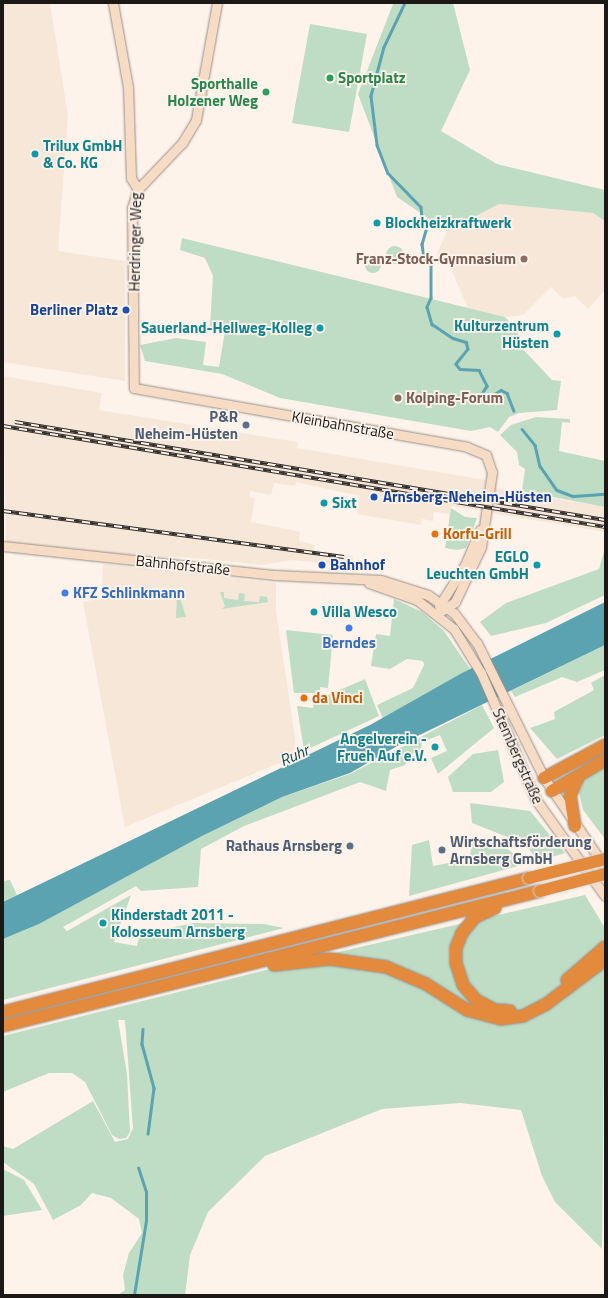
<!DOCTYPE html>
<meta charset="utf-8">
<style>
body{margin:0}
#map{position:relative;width:608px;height:1298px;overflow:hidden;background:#fdf3eb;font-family:"Titillium Web",sans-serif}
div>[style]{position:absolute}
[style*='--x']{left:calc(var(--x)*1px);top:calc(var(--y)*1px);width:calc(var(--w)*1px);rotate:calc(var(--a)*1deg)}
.built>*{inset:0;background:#f7e7d9}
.green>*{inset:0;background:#bfdcc5}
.round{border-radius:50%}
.water>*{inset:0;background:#5ca3b1}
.stream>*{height:2.5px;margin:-1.25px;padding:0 1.25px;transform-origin:1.25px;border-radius:1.25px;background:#5ca3b1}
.roads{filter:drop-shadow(0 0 1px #988f88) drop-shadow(0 0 1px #988f88)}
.secondary>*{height:9px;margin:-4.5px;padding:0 4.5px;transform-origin:4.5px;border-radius:4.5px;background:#f7dcc5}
.highway>*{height:12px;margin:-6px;padding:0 6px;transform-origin:6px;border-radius:6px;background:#e38a3d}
.rail>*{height:4px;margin-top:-2px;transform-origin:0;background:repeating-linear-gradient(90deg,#fdf3eb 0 8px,#322e2b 0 16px);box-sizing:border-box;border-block:1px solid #322e2b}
.bridges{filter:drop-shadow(0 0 1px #d6d5d5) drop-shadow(0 0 1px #d6d5d5)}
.highway-bridge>*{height:12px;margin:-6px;padding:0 6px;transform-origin:6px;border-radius:6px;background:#e38a3d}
.dots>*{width:11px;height:11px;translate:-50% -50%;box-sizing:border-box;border:2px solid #fdf3eb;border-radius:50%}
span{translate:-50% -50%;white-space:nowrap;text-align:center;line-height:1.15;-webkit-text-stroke:3.5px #fdf3eb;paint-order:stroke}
.leisure-label{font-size:15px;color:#27864d;font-weight:700}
.left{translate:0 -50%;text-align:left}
.right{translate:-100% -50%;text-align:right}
.culture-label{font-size:15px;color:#0d838f;font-weight:700}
.street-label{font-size:15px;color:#1b1815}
.education-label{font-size:15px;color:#785e54;font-weight:700}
.transit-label{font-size:15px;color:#164399;font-weight:700}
.service-label{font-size:15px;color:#4e5e75;font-weight:700}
.food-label{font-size:15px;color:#c56008;font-weight:700}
.shop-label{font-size:15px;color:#366cbe;font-weight:700}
.water-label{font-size:16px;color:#084a54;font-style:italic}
.frame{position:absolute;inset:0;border:4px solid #1b1815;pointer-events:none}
</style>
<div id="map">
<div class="built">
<i style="clip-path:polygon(3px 3px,50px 3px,68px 116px,58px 251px,125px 261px,125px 381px,3px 362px)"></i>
<i style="clip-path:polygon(499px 204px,593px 213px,605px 221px,605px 290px,588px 309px,575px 296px,563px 299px,551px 287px,523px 315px,505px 317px,468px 308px,449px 264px,437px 254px,447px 231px)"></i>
<i style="clip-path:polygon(3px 376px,102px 393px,99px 410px,298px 442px,297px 448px,485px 480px,483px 511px,451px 506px,450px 514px,434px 512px,433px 521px,422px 519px,421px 525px,357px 514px,360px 496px,296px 482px,295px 486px,274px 483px,271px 495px,250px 491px,250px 497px,255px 498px,251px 522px,300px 532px,299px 541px,315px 545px,314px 551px,353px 556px,352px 566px,292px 560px,263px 565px,184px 557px,117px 558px,6px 545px)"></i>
<i style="clip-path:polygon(495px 488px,605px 507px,605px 532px,491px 513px)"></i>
<i style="clip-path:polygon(103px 564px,276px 583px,276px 611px,295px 738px,294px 757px,125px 827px,83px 602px,101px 598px)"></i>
</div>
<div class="green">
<i style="clip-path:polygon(453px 3px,470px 70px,441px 131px,497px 164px,605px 190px,605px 221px,593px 213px,499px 204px,447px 231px,397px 197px,358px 94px,393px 4px)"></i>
<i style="clip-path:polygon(310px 24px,367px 34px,349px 132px,292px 123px)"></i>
<i style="clip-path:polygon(182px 238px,505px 317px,518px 330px,518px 344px,552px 380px,561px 381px,557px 410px,519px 413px,509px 417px,498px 432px,490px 427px,471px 431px,280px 398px,222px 374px,145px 361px,140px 345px,176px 338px,206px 342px,203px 365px,219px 367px,225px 331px,210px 327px,213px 276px,205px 258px,180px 250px)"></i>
<i class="round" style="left:386px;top:246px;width:18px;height:18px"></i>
<i class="round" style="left:365px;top:257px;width:16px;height:16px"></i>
<i style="clip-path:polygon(536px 417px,570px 419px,570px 423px,562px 422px,559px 451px,605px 461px,605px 507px,522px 491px,525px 469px,519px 465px,517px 452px,500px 435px,511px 425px)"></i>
<i style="clip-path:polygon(451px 508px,465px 517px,477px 518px,466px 548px,457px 550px,445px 548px)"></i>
<i style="clip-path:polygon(605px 548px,605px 595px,546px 623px,491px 636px,480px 622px,506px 603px,599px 569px)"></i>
<i style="clip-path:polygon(184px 592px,185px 596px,180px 598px,186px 617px,176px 618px,177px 595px)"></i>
<i style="clip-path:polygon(220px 592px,224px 592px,224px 598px,238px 600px,239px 593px,245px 594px,244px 601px,259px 602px,260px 596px,267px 597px,268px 602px,222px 609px,225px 606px)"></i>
<i style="clip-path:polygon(394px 599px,422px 612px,444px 631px,470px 669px,383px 718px,377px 705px,413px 688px,424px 665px,423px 661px,407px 659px,390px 669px,371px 666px,376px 634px,390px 636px)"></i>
<i style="clip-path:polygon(286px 630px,333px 635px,328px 688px,320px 687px,320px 693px,294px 693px)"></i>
<i style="clip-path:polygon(605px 645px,605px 670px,577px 682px,562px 677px,515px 697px,511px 691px)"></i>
<i style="clip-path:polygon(605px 675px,605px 735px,557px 759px,530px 728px,555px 719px,554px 712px,594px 690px,591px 683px)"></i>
<i style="clip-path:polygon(365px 679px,379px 716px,304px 751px,297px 706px,313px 708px,315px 693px,328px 695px)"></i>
<i style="clip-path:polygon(482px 705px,494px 728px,438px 774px,431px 758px,447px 751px,440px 735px,422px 742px,421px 749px,412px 754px,405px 765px,390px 770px,386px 791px,360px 782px,244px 826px,201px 849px,198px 887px,141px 891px,136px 886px,63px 927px,67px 931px,131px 895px,114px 942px,137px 946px,140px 934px,194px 923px,264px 924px,284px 928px,3px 1000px,3px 939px,39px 924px,202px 836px,282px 797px,350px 774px)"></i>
<i style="clip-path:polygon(498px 750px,504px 782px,491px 792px,453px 792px,448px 777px,473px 754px)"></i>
<i style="clip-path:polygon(605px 764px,605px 839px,583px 810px,579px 793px,583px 784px,581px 781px)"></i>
<i style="clip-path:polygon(470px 803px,530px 811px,565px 853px,538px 861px,525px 844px,472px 823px)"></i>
<i style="clip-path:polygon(474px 837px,509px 850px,525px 864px,409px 896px,412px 845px,429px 840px,433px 866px,469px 859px)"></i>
<i style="clip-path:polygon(10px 880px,17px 895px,3px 902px,3px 881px)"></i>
<i style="clip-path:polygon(585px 895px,605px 928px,602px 1249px,555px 1202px,542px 1176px,521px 1110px,460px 1103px,382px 1109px,265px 1156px,208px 1212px,190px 1255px,185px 1295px,118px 1295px,125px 1290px,123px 1275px,129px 1253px,142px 1233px,139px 1219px,111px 1198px,92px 1193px,81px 1205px,53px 1220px,34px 1184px,3px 1162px,3px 1146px,13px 1149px,93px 1101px,115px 1142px,128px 1139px,133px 1128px,125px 1020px,118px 1020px,127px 1074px,130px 1132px,126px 1138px,119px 1139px,112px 1135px,85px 1082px,72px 1073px,49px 1073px,3px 1092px,3px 1036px,330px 954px)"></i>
<i style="clip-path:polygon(3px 1169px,24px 1180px,42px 1210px,3px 1216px)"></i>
</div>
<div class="water">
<i style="clip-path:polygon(605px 602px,605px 645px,399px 745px,350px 773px,282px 797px,202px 836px,39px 924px,3px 939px,3px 902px,370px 725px,462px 673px)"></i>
</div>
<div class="stream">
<i style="--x:405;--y:3;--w:49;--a:115.5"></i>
<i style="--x:384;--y:47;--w:51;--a:104.9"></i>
<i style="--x:371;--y:96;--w:49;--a:83"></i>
<i style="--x:377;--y:145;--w:30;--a:69"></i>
<i style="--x:388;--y:173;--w:47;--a:45.9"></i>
<i style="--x:421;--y:207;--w:11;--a:85"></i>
<i style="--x:422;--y:218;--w:10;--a:61"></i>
<i style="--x:427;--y:227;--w:18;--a:106"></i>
<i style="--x:422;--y:244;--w:15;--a:82"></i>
<i style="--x:424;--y:259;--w:9;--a:41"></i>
<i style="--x:431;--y:265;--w:33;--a:90"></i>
<i style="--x:431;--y:298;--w:10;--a:114"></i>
<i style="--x:427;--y:307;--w:18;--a:74"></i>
<i style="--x:432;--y:324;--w:25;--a:34"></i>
<i style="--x:453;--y:338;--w:14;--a:17"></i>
<i style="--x:466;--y:342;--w:7;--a:74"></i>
<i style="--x:468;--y:349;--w:19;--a:129"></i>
<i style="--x:456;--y:364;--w:6;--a:51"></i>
<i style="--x:460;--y:369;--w:19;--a:3"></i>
<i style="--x:479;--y:370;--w:18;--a:63"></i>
<i style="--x:487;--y:386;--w:13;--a:122"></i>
<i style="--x:480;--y:397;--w:8;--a:7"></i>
<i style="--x:488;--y:398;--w:15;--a:-32"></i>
<i style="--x:501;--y:390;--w:7;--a:27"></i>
<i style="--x:507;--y:393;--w:19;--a:69"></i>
<i style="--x:522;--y:429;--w:21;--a:51"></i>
<i style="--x:535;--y:445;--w:22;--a:77"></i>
<i style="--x:540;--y:466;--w:29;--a:55"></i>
<i style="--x:557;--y:490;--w:17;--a:21"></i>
<i style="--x:573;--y:496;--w:32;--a:-4"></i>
<i style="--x:143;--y:1029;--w:15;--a:94"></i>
<i style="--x:142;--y:1044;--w:46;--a:74.7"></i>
<i style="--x:154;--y:1088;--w:46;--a:97.4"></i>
<i style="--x:134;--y:1295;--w:75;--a:-80.8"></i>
<i style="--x:146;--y:1221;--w:29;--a:-90"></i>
<i style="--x:146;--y:1192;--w:25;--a:-108"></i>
</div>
<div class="roads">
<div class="secondary">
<i style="--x:113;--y:3;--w:85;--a:79.9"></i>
<i style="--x:128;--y:87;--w:91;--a:88.1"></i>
<i style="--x:131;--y:178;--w:13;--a:58"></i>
<i style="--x:217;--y:3;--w:119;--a:100.2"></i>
<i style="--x:196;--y:120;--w:27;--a:121"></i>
<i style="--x:182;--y:143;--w:64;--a:133.7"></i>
<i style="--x:138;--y:189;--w:20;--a:108"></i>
<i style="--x:132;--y:208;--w:180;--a:89.4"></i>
<i style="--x:134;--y:388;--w:338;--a:10"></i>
<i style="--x:467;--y:447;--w:21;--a:23"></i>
<i style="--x:486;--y:455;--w:18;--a:71"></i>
<i style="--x:492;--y:472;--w:76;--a:98.3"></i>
<i style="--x:481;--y:547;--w:61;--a:115.3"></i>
<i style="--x:455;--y:602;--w:20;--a:147"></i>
<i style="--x:3;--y:546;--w:274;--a:6.1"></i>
<i style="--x:275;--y:575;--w:106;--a:2.7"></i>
<i style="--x:381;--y:580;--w:49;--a:17.7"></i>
<i style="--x:428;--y:595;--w:32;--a:35"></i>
<i style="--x:454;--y:613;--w:38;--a:53"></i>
<i style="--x:477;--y:643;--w:151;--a:63.6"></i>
<i style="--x:544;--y:778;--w:108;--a:55.6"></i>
<i style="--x:369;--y:583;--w:51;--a:19.5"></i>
<i style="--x:417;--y:600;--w:47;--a:38.1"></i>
<i style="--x:454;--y:629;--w:52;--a:58.5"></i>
<i style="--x:481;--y:673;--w:138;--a:66.6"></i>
<i style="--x:536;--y:800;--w:118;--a:54.3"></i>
<i style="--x:439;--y:606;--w:49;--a:-57.6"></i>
<i style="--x:465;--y:565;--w:38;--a:-67"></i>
</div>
<div class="highway">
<i style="--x:544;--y:778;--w:69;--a:-28.4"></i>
<i style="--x:552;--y:791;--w:61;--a:-30.3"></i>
<i style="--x:575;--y:826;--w:30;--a:-99"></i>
<i style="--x:570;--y:796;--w:22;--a:-66"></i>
<i style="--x:495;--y:908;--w:22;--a:156"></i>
<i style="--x:475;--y:917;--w:21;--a:129"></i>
<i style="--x:462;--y:933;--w:16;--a:112"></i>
<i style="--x:456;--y:948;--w:15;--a:90"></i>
<i style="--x:456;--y:963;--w:23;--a:72"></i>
<i style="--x:463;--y:985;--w:20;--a:49"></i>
<i style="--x:476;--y:1000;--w:21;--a:28"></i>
<i style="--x:495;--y:1010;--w:15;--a:4"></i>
<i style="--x:274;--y:965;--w:56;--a:-6.1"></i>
<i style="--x:330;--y:959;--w:57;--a:8.1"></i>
<i style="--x:386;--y:967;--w:43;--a:23"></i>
<i style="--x:426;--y:984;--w:49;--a:32.4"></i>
<i style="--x:467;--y:1010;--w:35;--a:15"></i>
<i style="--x:501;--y:1019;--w:22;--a:-8"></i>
<i style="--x:523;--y:1016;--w:25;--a:-27"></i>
<i style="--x:545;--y:1005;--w:75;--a:-36.9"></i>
<i style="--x:567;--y:980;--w:50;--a:-41"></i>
<i style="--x:3;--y:1012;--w:543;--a:-14.29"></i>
<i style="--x:3;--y:1026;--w:554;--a:-14.11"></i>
</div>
</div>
<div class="rail">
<i style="--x:15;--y:422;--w:598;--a:9.43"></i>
<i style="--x:3;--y:426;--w:610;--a:9.52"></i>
<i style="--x:3;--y:511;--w:344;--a:7.7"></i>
</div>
<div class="bridges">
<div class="highway-bridge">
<i style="--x:529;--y:878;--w:78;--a:-14"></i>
<i style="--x:540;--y:891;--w:67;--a:-14.7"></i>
</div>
</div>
<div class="dots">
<i style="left:330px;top:78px;background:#2e9e5b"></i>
<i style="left:266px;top:92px;background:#2e9e5b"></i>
<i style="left:35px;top:154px;background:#0f9aa8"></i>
<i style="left:377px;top:223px;background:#0f9aa8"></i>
<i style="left:524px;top:259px;background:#8d6e63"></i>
<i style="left:126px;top:310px;background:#1a4fb4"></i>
<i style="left:320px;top:328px;background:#0f9aa8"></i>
<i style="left:557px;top:334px;background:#0f9aa8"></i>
<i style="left:398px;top:398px;background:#8d6e63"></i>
<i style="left:246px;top:425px;background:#5c6f8a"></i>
<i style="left:374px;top:497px;background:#1a4fb4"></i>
<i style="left:324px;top:503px;background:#0f9aa8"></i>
<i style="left:435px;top:534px;background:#e8710a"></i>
<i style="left:322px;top:565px;background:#1a4fb4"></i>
<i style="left:537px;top:565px;background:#0f9aa8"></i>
<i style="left:65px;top:593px;background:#3f7fe0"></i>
<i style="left:314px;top:612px;background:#0f9aa8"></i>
<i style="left:349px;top:628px;background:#3f7fe0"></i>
<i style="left:304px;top:698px;background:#e8710a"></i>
<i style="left:435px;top:747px;background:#0f9aa8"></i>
<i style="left:350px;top:846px;background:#5c6f8a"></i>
<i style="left:442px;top:850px;background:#5c6f8a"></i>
<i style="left:103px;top:923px;background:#0f9aa8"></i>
</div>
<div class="leisure-label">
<span class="left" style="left:338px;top:78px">Sportplatz</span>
<span class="right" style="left:258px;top:92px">Sporthalle<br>Holzener Weg</span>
</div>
<div class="culture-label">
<span class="left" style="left:43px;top:154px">Trilux GmbH<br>&amp; Co. KG</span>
<span class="left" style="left:385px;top:223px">Blockheizkraftwerk</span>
<span class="right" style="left:549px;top:334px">Kulturzentrum<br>Hüsten</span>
<span class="right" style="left:312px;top:328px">Sauerland-Hellweg-Kolleg</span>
<span class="left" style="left:332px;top:503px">Sixt</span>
<span class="right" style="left:529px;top:565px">EGLO<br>Leuchten GmbH</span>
<span class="left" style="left:322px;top:612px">Villa Wesco</span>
<span class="right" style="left:427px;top:747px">Angelverein -<br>Frueh Auf e.V.</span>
<span class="left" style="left:111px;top:923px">Kinderstadt 2011 -<br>Kolosseum Arnsberg</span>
</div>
<div class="street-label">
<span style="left:135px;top:242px;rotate:-89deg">Herdringer Weg</span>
<span style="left:343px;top:425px;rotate:10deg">Kleinbahnstraße</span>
<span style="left:183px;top:565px;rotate:6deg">Bahnhofstraße</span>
<span style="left:518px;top:756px;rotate:66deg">Stembergstraße</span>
</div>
<div class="education-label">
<span class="right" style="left:516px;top:259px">Franz-Stock-Gymnasium</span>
<span class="left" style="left:406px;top:398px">Kolping-Forum</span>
</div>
<div class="transit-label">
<span class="right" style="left:118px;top:310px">Berliner Platz</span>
<span class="left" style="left:383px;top:497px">Arnsberg-Neheim-Hüsten</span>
<span class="left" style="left:330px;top:565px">Bahnhof</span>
</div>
<div class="service-label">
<span class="right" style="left:238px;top:425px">P&amp;R<br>Neheim-Hüsten</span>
<span class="left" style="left:450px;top:850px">Wirtschaftsförderung<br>Arnsberg GmbH</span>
<span class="right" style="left:342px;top:846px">Rathaus Arnsberg</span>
</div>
<div class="food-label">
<span class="left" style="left:443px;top:534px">Korfu-Grill</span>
<span class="left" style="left:312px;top:698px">da Vinci</span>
</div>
<div class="shop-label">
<span class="left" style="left:73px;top:593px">KFZ Schlinkmann</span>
<span style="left:349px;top:643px">Berndes</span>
</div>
<div class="water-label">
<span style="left:294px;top:755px;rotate:-24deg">Ruhr</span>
</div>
<div class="frame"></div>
</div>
